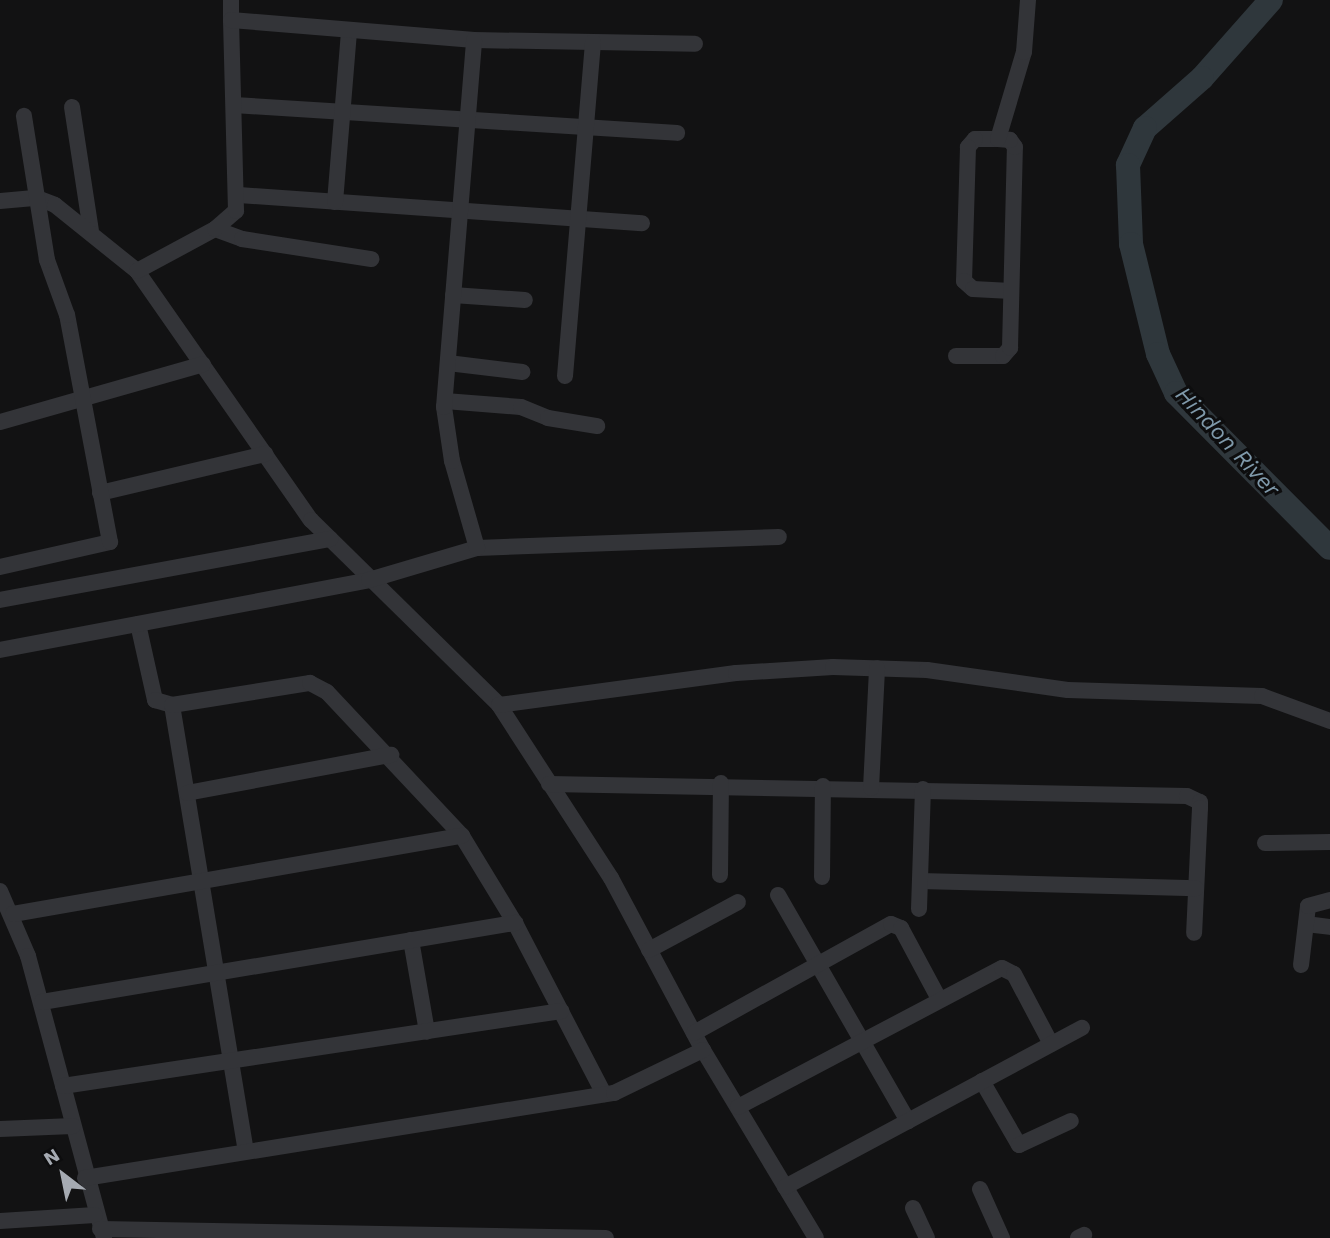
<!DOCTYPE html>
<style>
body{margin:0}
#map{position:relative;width:1330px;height:1238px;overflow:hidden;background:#121213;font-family:"Work Sans",sans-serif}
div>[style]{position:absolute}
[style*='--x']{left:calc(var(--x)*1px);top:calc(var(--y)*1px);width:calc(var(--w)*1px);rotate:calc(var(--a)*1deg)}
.river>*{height:24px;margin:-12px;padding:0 12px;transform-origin:12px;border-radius:12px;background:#2f373c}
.minor>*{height:16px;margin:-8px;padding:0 8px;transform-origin:8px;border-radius:8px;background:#333438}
span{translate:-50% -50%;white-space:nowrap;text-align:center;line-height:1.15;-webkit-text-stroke:6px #0d0d0e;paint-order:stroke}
.water-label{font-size:23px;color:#7f99aa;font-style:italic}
.north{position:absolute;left:28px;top:1140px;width:70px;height:70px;-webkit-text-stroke:5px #0d0d0e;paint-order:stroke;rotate:328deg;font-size:19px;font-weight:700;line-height:28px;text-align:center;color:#a5aab2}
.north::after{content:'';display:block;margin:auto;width:24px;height:32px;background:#a5aab2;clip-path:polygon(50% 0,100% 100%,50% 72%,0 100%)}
</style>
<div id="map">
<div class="river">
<i style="--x:1271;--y:0;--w:104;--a:131.5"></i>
<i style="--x:1202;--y:78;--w:76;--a:138.7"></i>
<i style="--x:1145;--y:128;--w:41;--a:114.7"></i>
<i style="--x:1128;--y:165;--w:79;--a:87.8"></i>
<i style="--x:1131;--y:244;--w:113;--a:76.2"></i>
<i style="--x:1158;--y:354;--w:43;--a:65.2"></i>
<i style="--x:1176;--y:393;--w:218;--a:45.2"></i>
</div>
<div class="minor">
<i style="--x:231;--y:20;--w:20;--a:-90"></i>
<i style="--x:234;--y:105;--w:444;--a:3.6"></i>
<i style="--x:72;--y:107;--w:125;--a:81.3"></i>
<i style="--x:998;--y:139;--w:23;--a:180"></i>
<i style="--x:975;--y:139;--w:11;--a:131"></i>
<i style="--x:968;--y:147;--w:134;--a:91.7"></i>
<i style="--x:964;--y:281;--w:12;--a:42"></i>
<i style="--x:973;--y:289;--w:38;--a:3"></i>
<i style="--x:239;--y:195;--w:404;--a:4"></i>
<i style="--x:0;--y:201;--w:37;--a:-5"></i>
<i style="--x:37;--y:198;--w:19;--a:21"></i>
<i style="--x:55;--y:205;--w:105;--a:38.8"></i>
<i style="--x:137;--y:271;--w:304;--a:55.1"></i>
<i style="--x:311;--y:520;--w:264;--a:44.5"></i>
<i style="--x:499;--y:705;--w:206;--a:57.1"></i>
<i style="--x:611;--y:878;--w:195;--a:61.9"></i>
<i style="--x:703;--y:1050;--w:219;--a:59"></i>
<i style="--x:335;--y:202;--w:172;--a:-85.3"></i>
<i style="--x:215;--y:229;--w:29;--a:20"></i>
<i style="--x:242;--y:239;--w:131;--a:8.8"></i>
<i style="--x:137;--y:271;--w:89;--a:-28.3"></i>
<i style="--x:215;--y:229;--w:28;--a:-41"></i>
<i style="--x:236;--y:211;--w:191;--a:-91.5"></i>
<i style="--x:231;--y:20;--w:244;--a:4.7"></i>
<i style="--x:474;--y:40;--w:221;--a:1"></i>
<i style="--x:453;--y:295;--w:72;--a:4"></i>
<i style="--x:956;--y:356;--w:47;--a:0"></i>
<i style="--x:1003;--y:356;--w:11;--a:-49"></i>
<i style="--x:1010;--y:348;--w:201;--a:-88.6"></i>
<i style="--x:1015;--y:147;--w:9;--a:-126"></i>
<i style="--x:1010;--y:140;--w:12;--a:-175"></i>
<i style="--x:998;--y:139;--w:91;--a:-73.4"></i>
<i style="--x:1024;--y:52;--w:52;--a:-85.6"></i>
<i style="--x:448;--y:363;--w:75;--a:6.9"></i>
<i style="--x:565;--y:376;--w:335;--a:-85.2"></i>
<i style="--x:445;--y:401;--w:76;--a:4.5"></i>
<i style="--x:521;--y:407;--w:29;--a:22"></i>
<i style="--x:548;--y:418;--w:50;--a:9.3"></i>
<i style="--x:0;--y:422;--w:211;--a:-15.9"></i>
<i style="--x:100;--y:493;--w:170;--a:-13.3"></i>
<i style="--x:477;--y:548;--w:302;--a:-2.1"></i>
<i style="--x:0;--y:567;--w:113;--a:-12.8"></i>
<i style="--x:110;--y:542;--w:231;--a:-100.7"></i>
<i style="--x:67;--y:315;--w:59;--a:-110"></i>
<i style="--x:47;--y:260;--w:146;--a:-99.1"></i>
<i style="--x:0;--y:600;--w:336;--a:-10.5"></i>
<i style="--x:138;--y:624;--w:78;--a:77.4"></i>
<i style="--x:155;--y:700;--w:18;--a:16"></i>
<i style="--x:172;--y:705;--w:452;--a:80.6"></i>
<i style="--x:0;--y:650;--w:376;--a:-10.7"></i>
<i style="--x:369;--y:580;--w:113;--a:-16.5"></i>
<i style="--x:477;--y:548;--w:91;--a:-106"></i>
<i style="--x:452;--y:461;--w:55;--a:-98.4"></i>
<i style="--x:444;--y:407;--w:368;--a:-85.3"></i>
<i style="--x:172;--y:705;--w:140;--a:-9.1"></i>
<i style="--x:310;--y:683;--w:19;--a:28"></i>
<i style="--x:327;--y:692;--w:197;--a:46.8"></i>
<i style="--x:462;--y:836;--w:102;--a:58.7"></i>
<i style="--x:515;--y:923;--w:193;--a:62.5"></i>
<i style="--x:499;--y:705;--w:239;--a:-7.7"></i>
<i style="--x:736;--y:673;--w:97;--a:-3.5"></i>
<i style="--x:833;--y:667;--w:94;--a:1.8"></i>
<i style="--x:927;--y:670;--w:142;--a:8.1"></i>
<i style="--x:1068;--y:690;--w:194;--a:1.8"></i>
<i style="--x:1262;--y:696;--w:72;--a:20.2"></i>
<i style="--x:549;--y:784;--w:638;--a:1.08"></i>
<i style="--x:1187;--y:796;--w:14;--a:25"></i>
<i style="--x:1200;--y:802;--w:6;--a:90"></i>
<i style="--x:1200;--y:808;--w:125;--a:92.7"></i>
<i style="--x:871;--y:788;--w:120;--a:-87.1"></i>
<i style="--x:187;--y:793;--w:208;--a:-10.6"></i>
<i style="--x:1265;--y:843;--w:65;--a:-0.9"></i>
<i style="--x:720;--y:875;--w:92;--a:-89.4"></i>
<i style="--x:822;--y:877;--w:91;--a:-89.4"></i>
<i style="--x:920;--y:881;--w:276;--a:1.5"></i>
<i style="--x:0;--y:891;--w:71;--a:66.7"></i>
<i style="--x:28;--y:956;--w:292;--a:74.9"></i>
<i style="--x:778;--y:895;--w:261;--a:60.1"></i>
<i style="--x:919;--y:909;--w:120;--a:-88.1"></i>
<i style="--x:13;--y:914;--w:456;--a:-9.9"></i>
<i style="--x:1306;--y:924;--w:24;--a:7"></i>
<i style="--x:411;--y:940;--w:93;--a:80.1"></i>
<i style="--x:649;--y:950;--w:101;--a:-28.3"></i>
<i style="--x:1301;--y:965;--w:59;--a:-83.2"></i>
<i style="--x:1308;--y:906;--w:23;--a:-15"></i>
<i style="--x:42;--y:1002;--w:480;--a:-9.5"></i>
<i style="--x:694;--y:1033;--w:225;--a:-29"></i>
<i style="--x:891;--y:924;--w:11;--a:22"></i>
<i style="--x:901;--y:928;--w:81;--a:61.8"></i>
<i style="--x:982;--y:1081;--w:74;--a:60"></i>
<i style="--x:1019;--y:1145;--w:57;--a:-24.8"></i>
<i style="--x:63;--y:1086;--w:504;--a:-8.56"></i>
<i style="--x:738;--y:1107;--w:298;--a:-27.8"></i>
<i style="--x:1002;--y:968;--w:13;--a:27"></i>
<i style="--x:1014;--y:974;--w:79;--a:62.1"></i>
<i style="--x:0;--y:1129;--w:73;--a:-2.4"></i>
<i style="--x:85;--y:1178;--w:536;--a:-9.13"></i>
<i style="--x:614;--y:1093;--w:99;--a:-25.8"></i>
<i style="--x:785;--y:1187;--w:337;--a:-28.2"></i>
<i style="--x:980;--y:1189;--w:54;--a:65.8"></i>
<i style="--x:913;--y:1208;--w:33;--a:65"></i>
<i style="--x:0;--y:1221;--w:95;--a:-3.6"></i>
<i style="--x:100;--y:1229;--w:506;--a:1.02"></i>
<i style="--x:1078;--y:1238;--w:7;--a:-27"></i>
</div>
<div class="water-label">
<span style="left:1227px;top:442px;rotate:47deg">Hindon River</span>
</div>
<div class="north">N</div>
</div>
